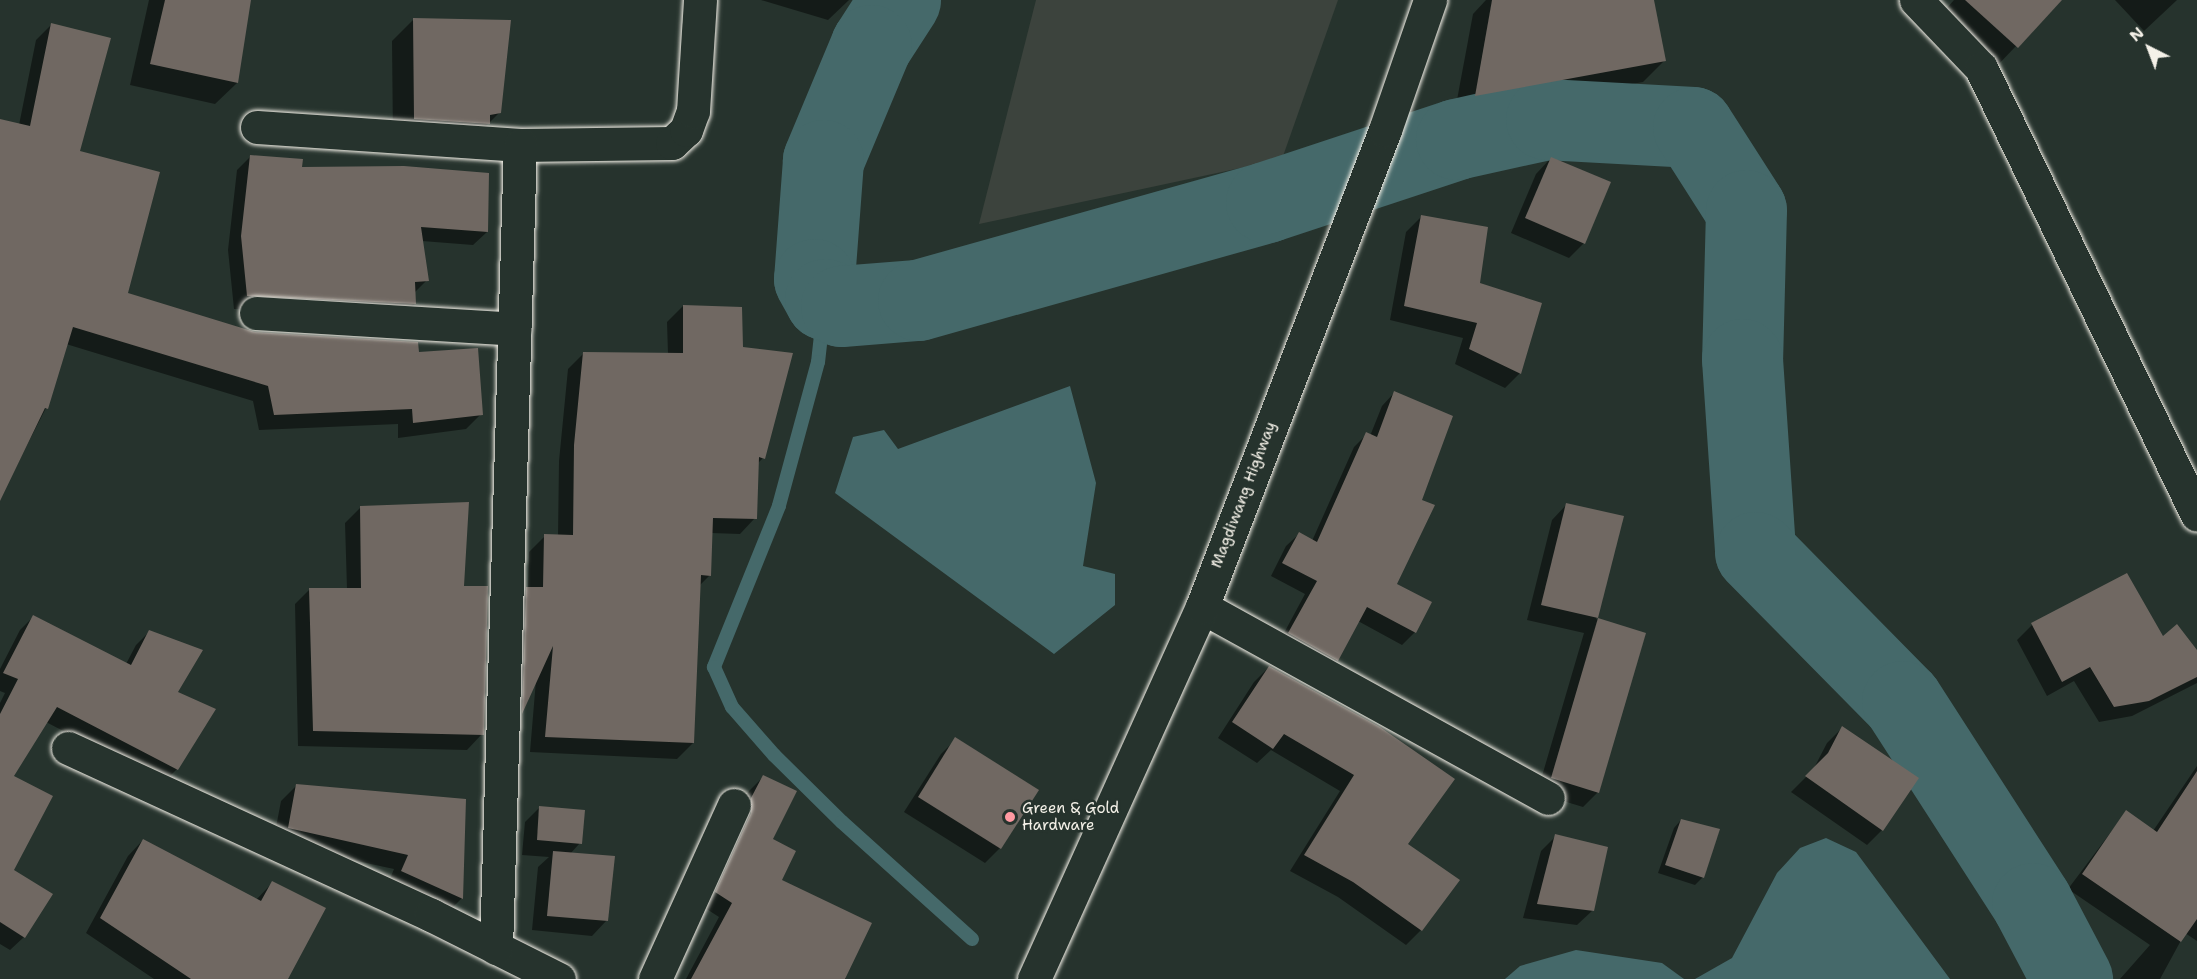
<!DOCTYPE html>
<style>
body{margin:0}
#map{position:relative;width:2197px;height:979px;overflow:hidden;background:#26332d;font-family:"Shantell Sans",sans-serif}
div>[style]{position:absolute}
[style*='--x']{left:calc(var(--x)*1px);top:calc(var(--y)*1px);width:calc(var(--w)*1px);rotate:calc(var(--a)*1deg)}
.built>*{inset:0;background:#3c433d}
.water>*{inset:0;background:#45696a}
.shadow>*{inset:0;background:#0007}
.stream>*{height:14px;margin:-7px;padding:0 7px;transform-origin:7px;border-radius:7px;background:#45696a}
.river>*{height:81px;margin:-40.5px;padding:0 40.5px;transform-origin:40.5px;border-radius:40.5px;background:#45696a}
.building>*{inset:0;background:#706862}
.roads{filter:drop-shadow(0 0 2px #f4f1e8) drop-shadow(0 0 2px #f4f1e8)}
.street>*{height:33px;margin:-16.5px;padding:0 16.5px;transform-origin:16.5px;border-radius:16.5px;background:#26332d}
.secondary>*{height:33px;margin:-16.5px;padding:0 16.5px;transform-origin:16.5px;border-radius:16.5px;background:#26332d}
.dots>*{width:16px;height:16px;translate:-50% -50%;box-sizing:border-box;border:3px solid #26332d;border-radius:50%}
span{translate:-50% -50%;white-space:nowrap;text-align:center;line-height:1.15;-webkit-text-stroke:5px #26332d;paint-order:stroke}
.street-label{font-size:15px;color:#f4f1e8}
.poi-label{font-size:15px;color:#f4f1e8}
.left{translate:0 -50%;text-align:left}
.north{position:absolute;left:2119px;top:18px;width:60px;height:60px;-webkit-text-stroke:4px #26332d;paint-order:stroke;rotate:318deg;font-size:16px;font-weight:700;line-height:24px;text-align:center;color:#f4f1e8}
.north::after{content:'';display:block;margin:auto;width:21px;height:27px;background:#f4f1e8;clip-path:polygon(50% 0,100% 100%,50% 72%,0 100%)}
</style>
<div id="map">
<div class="built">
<i style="clip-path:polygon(1036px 0,1338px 0,1282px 159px,979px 224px)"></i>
</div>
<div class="water">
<i style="clip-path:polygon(1070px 386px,1096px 483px,1083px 566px,1115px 574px,1115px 605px,1054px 654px,835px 493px,853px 437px,884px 430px,898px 449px)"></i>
<i style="clip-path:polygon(1826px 838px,1856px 852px,1950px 979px,1695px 979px,1732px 958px,1777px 873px,1800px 848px)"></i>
<i style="clip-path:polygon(1576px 950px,1662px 963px,1684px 979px,1505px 979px,1520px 966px)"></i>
</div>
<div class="shadow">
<i style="clip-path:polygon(149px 0,250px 0,237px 83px,215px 104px,130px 85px)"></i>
<i style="clip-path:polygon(761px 0,849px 0,828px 20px)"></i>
<i style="clip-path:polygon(1486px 0,1653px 0,1665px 60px,1643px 82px,1454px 116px,1473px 14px)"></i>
<i style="clip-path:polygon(1954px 0,2060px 0,1995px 68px,1939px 17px)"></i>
<i style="clip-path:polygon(2115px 0,2177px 0,2144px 31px)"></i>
<i style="clip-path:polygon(413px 20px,500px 112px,467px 145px,393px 140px,392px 41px)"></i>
<i style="clip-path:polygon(51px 25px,78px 152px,126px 294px,255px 333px,418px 354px,481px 414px,466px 429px,398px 438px,398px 424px,259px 430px,253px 401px,66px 344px,46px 408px,0 498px,0 121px,19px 125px,36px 40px)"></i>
<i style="clip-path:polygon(251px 156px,487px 232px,473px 245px,422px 241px,427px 280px,414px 293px,415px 304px,401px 317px,234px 309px,228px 250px,237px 170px)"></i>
<i style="clip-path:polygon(1551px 158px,1584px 243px,1569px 258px,1511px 233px,1536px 174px)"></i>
<i style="clip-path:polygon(1421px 217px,1478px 284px,1520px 373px,1505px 388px,1455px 364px,1463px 338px,1390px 320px,1406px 232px)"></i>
<i style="clip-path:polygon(683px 306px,741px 348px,763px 458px,757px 464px,755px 518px,740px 534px,711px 533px,710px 575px,699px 586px,693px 743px,677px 759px,530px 752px,536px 680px,520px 713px,507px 727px,510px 604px,528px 588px,529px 552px,545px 536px,558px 536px,559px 461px,568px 369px,584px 353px,668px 354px,667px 322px)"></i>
<i style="clip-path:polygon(1394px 393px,1420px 501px,1395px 585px,1415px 632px,1402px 645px,1358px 621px,1337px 660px,1324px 672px,1277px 646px,1305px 594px,1271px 576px,1286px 546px,1299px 534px,1312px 541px,1354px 447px,1367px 434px,1370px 436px,1382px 406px)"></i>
<i style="clip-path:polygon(1567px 504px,1622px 517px,1596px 619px,1645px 634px,1598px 792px,1583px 807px,1537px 793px,1584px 633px,1527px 620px,1552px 520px)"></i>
<i style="clip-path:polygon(360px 508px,462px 587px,482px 734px,467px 750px,298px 746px,295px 604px,310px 589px,347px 589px,345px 523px)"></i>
<i style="clip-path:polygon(34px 616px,126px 664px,136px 645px,150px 631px,176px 693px,177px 769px,163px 783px,46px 722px,12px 776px,12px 871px,24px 937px,10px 950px,0 944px,0 703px,5px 693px,0 691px,0 669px,20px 630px)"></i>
<i style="clip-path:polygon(2032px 625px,2162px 638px,2197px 652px,2197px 683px,2132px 716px,2099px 722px,2074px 681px,2047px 696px,2017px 640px)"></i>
<i style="clip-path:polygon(1269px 667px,1379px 728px,1421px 930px,1406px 945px,1338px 897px,1290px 871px,1340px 791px,1271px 750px,1257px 763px,1218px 738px,1254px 682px)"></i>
<i style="clip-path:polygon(1842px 728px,1882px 830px,1867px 845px,1791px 792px,1813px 770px,1827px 743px)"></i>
<i style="clip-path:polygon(956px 739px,1000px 848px,985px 863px,904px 812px,941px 754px)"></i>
<i style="clip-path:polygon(2197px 766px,2197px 941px,2185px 933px,2160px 979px,2120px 979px,2150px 945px,2068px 889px,2126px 812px,2153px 831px)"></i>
<i style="clip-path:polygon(763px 777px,780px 881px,846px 979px,686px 979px,719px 917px,702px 906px,737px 814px,749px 791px)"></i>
<i style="clip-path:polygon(296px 786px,465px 801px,462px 898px,447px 913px,387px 886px,394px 869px,273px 843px,281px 801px)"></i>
<i style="clip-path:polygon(540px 807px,580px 843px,570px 854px,607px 920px,592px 936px,532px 930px,538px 867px,549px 857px,522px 855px,525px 822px)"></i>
<i style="clip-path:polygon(1681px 820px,1703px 877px,1695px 885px,1658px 873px,1674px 828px)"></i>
<i style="clip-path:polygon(1556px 836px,1593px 910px,1577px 925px,1523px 918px,1541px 851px)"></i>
<i style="clip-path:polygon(143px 840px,256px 900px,272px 883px,286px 979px,154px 979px,86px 933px,128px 856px)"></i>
</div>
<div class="stream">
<i style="--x:825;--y:299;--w:63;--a:96.3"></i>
<i style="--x:818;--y:362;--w:149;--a:105.2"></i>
<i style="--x:779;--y:506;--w:174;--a:112"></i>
<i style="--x:714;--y:667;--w:44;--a:65.8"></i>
<i style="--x:732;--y:707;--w:64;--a:48.8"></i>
<i style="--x:774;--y:755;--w:95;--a:44.6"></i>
<i style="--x:842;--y:822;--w:175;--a:42"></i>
</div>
<div class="river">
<i style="--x:900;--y:0;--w:54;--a:122.8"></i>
<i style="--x:871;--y:45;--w:125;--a:112.7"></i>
<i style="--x:823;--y:160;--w:119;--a:94.3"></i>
<i style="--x:814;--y:279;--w:23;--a:61"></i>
<i style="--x:825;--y:299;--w:17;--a:24"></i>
<i style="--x:841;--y:306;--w:77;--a:-4.5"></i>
<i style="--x:918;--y:300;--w:362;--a:-15.7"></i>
<i style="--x:1266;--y:202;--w:200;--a:-18.3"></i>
<i style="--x:1456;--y:139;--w:92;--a:-12.5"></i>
<i style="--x:1546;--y:119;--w:147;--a:3.1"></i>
<i style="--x:1693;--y:127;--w:98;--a:57.4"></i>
<i style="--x:1746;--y:210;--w:149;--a:91.5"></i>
<i style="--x:1742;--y:359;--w:193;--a:86.1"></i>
<i style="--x:1755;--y:552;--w:209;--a:45.4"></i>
<i style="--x:1902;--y:701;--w:240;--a:57.2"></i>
<i style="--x:2032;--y:903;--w:86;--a:62.2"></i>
</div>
<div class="building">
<i style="clip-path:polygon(165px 0,251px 0,238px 83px,150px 64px)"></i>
<i style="clip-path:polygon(1492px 0,1654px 0,1666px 61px,1475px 96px)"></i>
<i style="clip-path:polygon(1965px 0,2062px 0,2018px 48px)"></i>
<i style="clip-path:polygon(413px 18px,511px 20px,501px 113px,490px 115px,490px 124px,414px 119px)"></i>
<i style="clip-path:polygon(51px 23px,111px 38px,80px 151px,160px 172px,128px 293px,255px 332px,418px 342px,419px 352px,478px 348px,483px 415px,413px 423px,412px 409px,274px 415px,268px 386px,73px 327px,48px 409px,45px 408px,0 501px,0 119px,30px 126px)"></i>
<i style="clip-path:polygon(250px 155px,303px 159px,302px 167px,404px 166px,489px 173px,488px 232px,421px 227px,429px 281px,415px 282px,416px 304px,247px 296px,241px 236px)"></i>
<i style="clip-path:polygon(1551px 157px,1611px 182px,1585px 244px,1525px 218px)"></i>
<i style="clip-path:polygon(1421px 215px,1488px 227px,1480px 283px,1542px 303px,1521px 374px,1469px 349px,1477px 323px,1404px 306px)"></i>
<i style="clip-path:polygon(683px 305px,742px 307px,743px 347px,793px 353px,765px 459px,759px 457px,757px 519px,713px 518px,711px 576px,701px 575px,694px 743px,545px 737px,553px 646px,522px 714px,526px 587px,543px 587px,544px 534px,573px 535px,574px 445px,583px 352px,683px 353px)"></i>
<i style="clip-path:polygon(1394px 391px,1453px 416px,1422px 500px,1435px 505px,1397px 584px,1432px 602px,1416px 633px,1367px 607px,1338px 661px,1288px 633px,1317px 581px,1282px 563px,1299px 532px,1317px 542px,1366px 432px,1377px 437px)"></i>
<i style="clip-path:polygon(469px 502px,464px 586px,488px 586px,484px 735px,313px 731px,309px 588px,361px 588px,360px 506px)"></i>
<i style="clip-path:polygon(1566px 503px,1624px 516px,1598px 618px,1541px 605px)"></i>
<i style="clip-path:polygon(2127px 573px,2163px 636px,2177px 624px,2197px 650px,2197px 677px,2149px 701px,2114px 707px,2090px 667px,2062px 682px,2031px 623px)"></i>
<i style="clip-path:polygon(33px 615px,131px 665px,149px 630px,203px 650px,178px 692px,216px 709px,178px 770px,57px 707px,14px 776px,53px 796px,14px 870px,53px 894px,25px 938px,0 922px,0 714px,18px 679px,3px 673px)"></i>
<i style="clip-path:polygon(1598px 618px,1646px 633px,1599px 793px,1551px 778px)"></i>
<i style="clip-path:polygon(1269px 666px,1380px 727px,1455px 779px,1408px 844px,1460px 880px,1422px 931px,1353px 882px,1304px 855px,1354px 775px,1284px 734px,1273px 749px,1232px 722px)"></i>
<i style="clip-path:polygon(1842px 726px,1919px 778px,1883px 831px,1805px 776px,1828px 753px)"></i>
<i style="clip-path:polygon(955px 737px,1039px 790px,1001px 849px,918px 797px)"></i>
<i style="clip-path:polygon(2197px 771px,2197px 919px,2181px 942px,2082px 874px,2126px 810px,2157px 832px)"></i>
<i style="clip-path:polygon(763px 775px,797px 791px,773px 839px,796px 851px,782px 880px,872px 923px,845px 979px,691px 979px,732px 903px,715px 892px,751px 813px,751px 798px)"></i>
<i style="clip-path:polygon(296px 784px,466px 799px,463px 899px,401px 871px,408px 855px,288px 828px)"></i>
<i style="clip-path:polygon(539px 806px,585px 810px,582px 844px,537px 840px)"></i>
<i style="clip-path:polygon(1681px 819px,1720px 829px,1704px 878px,1665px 865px)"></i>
<i style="clip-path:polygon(1555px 834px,1608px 847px,1594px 911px,1537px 904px)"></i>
<i style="clip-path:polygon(143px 839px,261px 901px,272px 881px,326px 908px,288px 979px,191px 979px,100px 918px)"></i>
<i style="clip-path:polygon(553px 851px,615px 856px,608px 921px,547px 916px)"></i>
</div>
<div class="roads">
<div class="street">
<i style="--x:1916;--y:0;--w:94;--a:46.3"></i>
<i style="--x:1981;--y:68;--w:496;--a:64.2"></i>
<i style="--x:257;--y:127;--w:264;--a:3.9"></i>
<i style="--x:520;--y:145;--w:152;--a:-0.8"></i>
<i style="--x:672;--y:143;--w:19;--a:-43"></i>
<i style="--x:686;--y:130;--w:20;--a:-70"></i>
<i style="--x:693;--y:111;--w:111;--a:-86.4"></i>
<i style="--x:256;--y:313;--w:259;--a:3.5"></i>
<i style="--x:1202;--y:607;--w:395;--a:28.9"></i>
<i style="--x:68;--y:748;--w:400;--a:24.7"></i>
<i style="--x:431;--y:915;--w:143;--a:26.6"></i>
<i style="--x:496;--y:948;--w:803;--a:-88.29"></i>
<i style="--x:655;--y:979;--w:191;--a:-65.6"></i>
</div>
<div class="secondary">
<i style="--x:1034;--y:979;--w:408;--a:-65.7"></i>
<i style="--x:1202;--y:607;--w:511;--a:-69.01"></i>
<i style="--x:1385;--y:130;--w:138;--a:-70.9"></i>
</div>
</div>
<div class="dots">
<i style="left:1010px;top:817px;background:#ff9aa2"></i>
</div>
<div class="street-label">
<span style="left:1244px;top:495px;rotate:-69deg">Magdiwang Highway</span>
</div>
<div class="poi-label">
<span class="left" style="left:1022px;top:817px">Green &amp; Gold<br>Hardware</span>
</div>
<div class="north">N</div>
</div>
